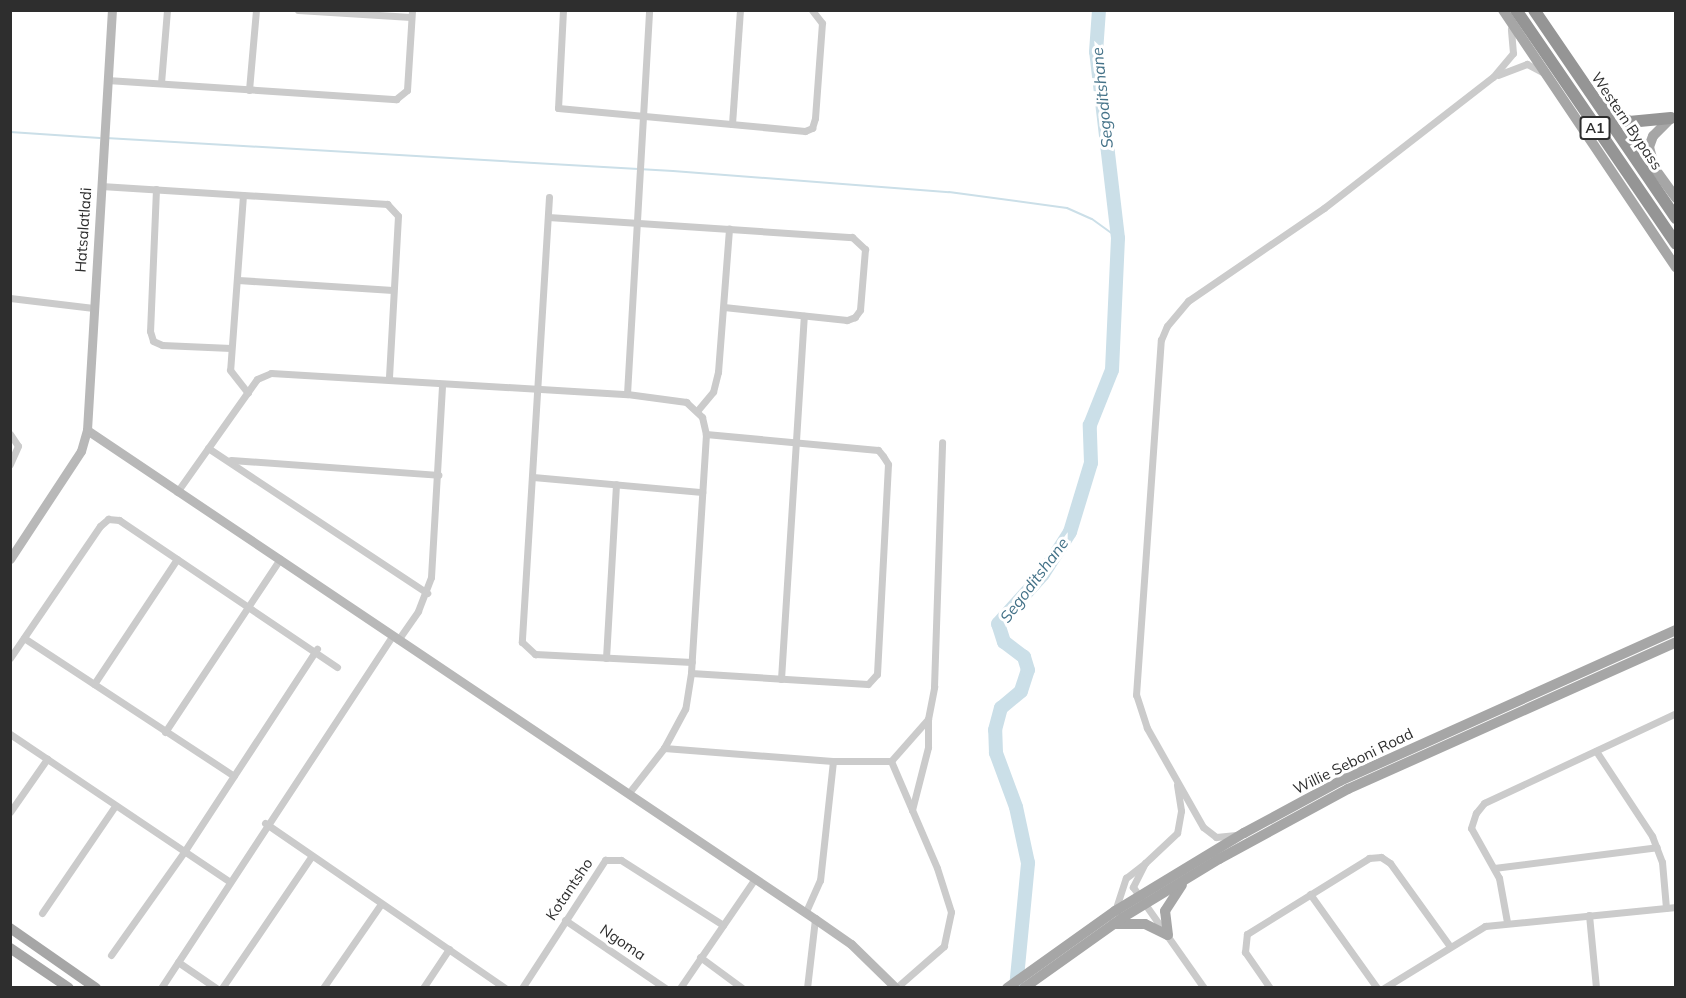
<!DOCTYPE html>
<style>
body{margin:0}
#map{position:relative;width:1686px;height:998px;overflow:hidden;background:#fff;font-family:Mulish,sans-serif}
div>[style]{position:absolute}
[style*='--x']{left:calc(var(--x)*1px);top:calc(var(--y)*1px);width:calc(var(--w)*1px);rotate:calc(var(--a)*1deg)}
.stream>*{height:2px;margin:-1px;padding:0 1px;transform-origin:1px;border-radius:1px;background:#cbdfe8}
.river>*{height:14px;margin:-7px;padding:0 7px;transform-origin:7px;border-radius:7px;background:#cbdfe8}
.street>*{height:7px;margin:-3.5px;padding:0 3.5px;transform-origin:3.5px;border-radius:3.5px;background:#cbcbcb}
.secondary>*{height:9px;margin:-4.5px;padding:0 4.5px;transform-origin:4.5px;border-radius:4.5px;background:#b8b8b8}
.primary>*{height:10px;margin:-5px;padding:0 5px;transform-origin:5px;border-radius:5px;background:#a6a6a6}
.highway>*{height:12px;margin:-6px;padding:0 6px;transform-origin:6px;border-radius:6px;background:#959595}
span{translate:-50% -50%;white-space:nowrap;text-align:center;line-height:1.15;-webkit-text-stroke:6px #fff;paint-order:stroke}
.shield-label span{padding:2px 4px;background:#fff;border:2px solid;border-radius:4px;-webkit-text-stroke-width:0}
.shield-label{font-size:14px;color:#2e2e2e;font-weight:700}
.street-label{font-size:15px;color:#2e2e2e}
.water-label{font-size:16px;color:#447288;font-style:italic}
.frame{position:absolute;inset:0;border:12px solid #2e2e2e;pointer-events:none}
</style>
<div id="map">
<div class="stream">
<i style="--x:10;--y:132;--w:90;--a:3.8"></i>
<i style="--x:106;--y:138;--w:568;--a:3.33"></i>
<i style="--x:673;--y:171;--w:277;--a:4.4"></i>
<i style="--x:949;--y:192;--w:119;--a:7.7"></i>
<i style="--x:1067;--y:208;--w:27;--a:24"></i>
<i style="--x:1092;--y:219;--w:32;--a:36"></i>
</div>
<div class="river">
<i style="--x:1016;--y:988;--w:126;--a:-84.5"></i>
<i style="--x:1028;--y:863;--w:57;--a:-102.1"></i>
<i style="--x:1016;--y:807;--w:58;--a:-110.3"></i>
<i style="--x:996;--y:753;--w:23;--a:-92"></i>
<i style="--x:995;--y:730;--w:23;--a:-75"></i>
<i style="--x:1001;--y:708;--w:26;--a:-40"></i>
<i style="--x:1021;--y:691;--w:22;--a:-72"></i>
<i style="--x:1028;--y:670;--w:14;--a:-107"></i>
<i style="--x:1024;--y:657;--w:25;--a:-143"></i>
<i style="--x:1004;--y:642;--w:19;--a:-108"></i>
<i style="--x:998;--y:624;--w:67;--a:-48"></i>
<i style="--x:1043;--y:574;--w:50;--a:-57.3"></i>
<i style="--x:1070;--y:532;--w:72;--a:-73.1"></i>
<i style="--x:1091;--y:463;--w:38;--a:-92"></i>
<i style="--x:1090;--y:425;--w:59;--a:-68.2"></i>
<i style="--x:1112;--y:370;--w:132;--a:-87.4"></i>
<i style="--x:1118;--y:238;--w:187;--a:-96.7"></i>
<i style="--x:1096;--y:52;--w:42;--a:-85.9"></i>
</div>
<div class="street">
<i style="--x:298;--y:10;--w:113;--a:3.5"></i>
<i style="--x:563;--y:10;--w:98;--a:92.9"></i>
<i style="--x:558;--y:108;--w:248;--a:5.3"></i>
<i style="--x:805;--y:131;--w:8;--a:-23"></i>
<i style="--x:812;--y:128;--w:10;--a:-73"></i>
<i style="--x:815;--y:118;--w:95;--a:-85.8"></i>
<i style="--x:822;--y:23;--w:16;--a:-128"></i>
<i style="--x:1498;--y:75;--w:31;--a:-21"></i>
<i style="--x:1527;--y:64;--w:17;--a:28"></i>
<i style="--x:107;--y:80;--w:290;--a:3.8"></i>
<i style="--x:396;--y:99;--w:14;--a:-39"></i>
<i style="--x:407;--y:90;--w:80;--a:-86.4"></i>
<i style="--x:161;--y:83;--w:73;--a:-85.3"></i>
<i style="--x:249;--y:90;--w:80;--a:-85"></i>
<i style="--x:732;--y:124;--w:114;--a:-86"></i>
<i style="--x:101;--y:186;--w:287;--a:3.6"></i>
<i style="--x:387;--y:204;--w:16;--a:47"></i>
<i style="--x:398;--y:216;--w:163;--a:93.2"></i>
<i style="--x:156;--y:189;--w:142;--a:92.4"></i>
<i style="--x:150;--y:331;--w:10;--a:73"></i>
<i style="--x:153;--y:341;--w:10;--a:24"></i>
<i style="--x:162;--y:345;--w:69;--a:2.5"></i>
<i style="--x:243;--y:195;--w:175;--a:94.2"></i>
<i style="--x:230;--y:370;--w:29;--a:52"></i>
<i style="--x:549;--y:197;--w:446;--a:93.5"></i>
<i style="--x:522;--y:642;--w:18;--a:43"></i>
<i style="--x:535;--y:654;--w:157;--a:2.9"></i>
<i style="--x:548;--y:217;--w:305;--a:3.8"></i>
<i style="--x:852;--y:237;--w:18;--a:43"></i>
<i style="--x:865;--y:249;--w:61;--a:94.7"></i>
<i style="--x:860;--y:310;--w:9;--a:126"></i>
<i style="--x:855;--y:317;--w:9;--a:159"></i>
<i style="--x:847;--y:320;--w:124;--a:-174"></i>
<i style="--x:238;--y:280;--w:155;--a:3.7"></i>
<i style="--x:10;--y:298;--w:84;--a:6.9"></i>
<i style="--x:627;--y:394;--w:385;--a:-86.7"></i>
<i style="--x:697;--y:411;--w:25;--a:-50"></i>
<i style="--x:713;--y:392;--w:21;--a:-76"></i>
<i style="--x:718;--y:372;--w:144;--a:-85.6"></i>
<i style="--x:10;--y:434;--w:14;--a:56"></i>
<i style="--x:18;--y:446;--w:20;--a:114"></i>
<i style="--x:208;--y:448;--w:263;--a:33.5"></i>
<i style="--x:231;--y:460;--w:208;--a:4.1"></i>
<i style="--x:533;--y:477;--w:170;--a:5.1"></i>
<i style="--x:177;--y:492;--w:138;--a:-54.7"></i>
<i style="--x:257;--y:379;--w:15;--a:-23"></i>
<i style="--x:271;--y:373;--w:357;--a:3.4"></i>
<i style="--x:627;--y:394;--w:60;--a:7.7"></i>
<i style="--x:686;--y:402;--w:22;--a:43"></i>
<i style="--x:702;--y:417;--w:17;--a:77"></i>
<i style="--x:706;--y:434;--w:239;--a:93.6"></i>
<i style="--x:691;--y:673;--w:36;--a:99"></i>
<i style="--x:685;--y:709;--w:44;--a:118.3"></i>
<i style="--x:664;--y:748;--w:58;--a:128"></i>
<i style="--x:24;--y:638;--w:251;--a:33.3"></i>
<i style="--x:398;--y:640;--w:35;--a:-55"></i>
<i style="--x:418;--y:611;--w:36;--a:-69"></i>
<i style="--x:431;--y:577;--w:193;--a:-86.7"></i>
<i style="--x:10;--y:658;--w:160;--a:-55.7"></i>
<i style="--x:100;--y:526;--w:11;--a:-41"></i>
<i style="--x:108;--y:519;--w:11;--a:5"></i>
<i style="--x:119;--y:520;--w:263;--a:34"></i>
<i style="--x:606;--y:658;--w:174;--a:-86.7"></i>
<i style="--x:691;--y:673;--w:177;--a:3.6"></i>
<i style="--x:868;--y:684;--w:13;--a:-48"></i>
<i style="--x:877;--y:674;--w:210;--a:-87"></i>
<i style="--x:888;--y:464;--w:9;--a:-122"></i>
<i style="--x:883;--y:456;--w:8;--a:-130"></i>
<i style="--x:878;--y:450;--w:173;--a:-174.7"></i>
<i style="--x:781;--y:679;--w:364;--a:-86.4"></i>
<i style="--x:94;--y:684;--w:150;--a:-56.4"></i>
<i style="--x:165;--y:732;--w:208;--a:-56.4"></i>
<i style="--x:10;--y:734;--w:265;--a:33.9"></i>
<i style="--x:664;--y:748;--w:169;--a:4.4"></i>
<i style="--x:833;--y:761;--w:120;--a:96.2"></i>
<i style="--x:820;--y:880;--w:36;--a:114"></i>
<i style="--x:1596;--y:751;--w:102;--a:56.6"></i>
<i style="--x:1652;--y:836;--w:28;--a:69"></i>
<i style="--x:1662;--y:862;--w:46;--a:85"></i>
<i style="--x:833;--y:761;--w:58;--a:0"></i>
<i style="--x:891;--y:761;--w:56;--a:-48.6"></i>
<i style="--x:928;--y:719;--w:33;--a:-79"></i>
<i style="--x:934;--y:687;--w:245;--a:-88.1"></i>
<i style="--x:891;--y:761;--w:116;--a:66.7"></i>
<i style="--x:937;--y:868;--w:46;--a:72.3"></i>
<i style="--x:951;--y:912;--w:35;--a:102"></i>
<i style="--x:944;--y:946;--w:64;--a:138.8"></i>
<i style="--x:1177;--y:785;--w:26;--a:81"></i>
<i style="--x:1181;--y:811;--w:22;--a:100"></i>
<i style="--x:1177;--y:833;--w:44;--a:136.8"></i>
<i style="--x:1145;--y:863;--w:27;--a:117"></i>
<i style="--x:1133;--y:887;--w:123;--a:54.9"></i>
<i style="--x:912;--y:810;--w:65;--a:-75.7"></i>
<i style="--x:928;--y:747;--w:28;--a:-90"></i>
<i style="--x:10;--y:812;--w:65;--a:-55.1"></i>
<i style="--x:265;--y:823;--w:291;--a:34.5"></i>
<i style="--x:1236;--y:835;--w:20;--a:174"></i>
<i style="--x:1216;--y:837;--w:16;--a:-142"></i>
<i style="--x:1203;--y:827;--w:114;--a:-119.5"></i>
<i style="--x:1147;--y:728;--w:35;--a:-108"></i>
<i style="--x:1136;--y:695;--w:356;--a:-86"></i>
<i style="--x:1161;--y:340;--w:15;--a:-67"></i>
<i style="--x:1167;--y:326;--w:33;--a:-50"></i>
<i style="--x:1188;--y:301;--w:165;--a:-34.4"></i>
<i style="--x:1324;--y:208;--w:214;--a:-37.8"></i>
<i style="--x:1493;--y:77;--w:31;--a:-50"></i>
<i style="--x:1513;--y:53;--w:24;--a:-95"></i>
<i style="--x:1494;--y:868;--w:164;--a:-7.3"></i>
<i style="--x:1310;--y:894;--w:115;--a:54.5"></i>
<i style="--x:1115;--y:911;--w:35;--a:-72"></i>
<i style="--x:1126;--y:878;--w:24;--a:-38"></i>
<i style="--x:42;--y:913;--w:130;--a:-55.7"></i>
<i style="--x:1589;--y:915;--w:73;--a:84.5"></i>
<i style="--x:565;--y:920;--w:121;--a:34.2"></i>
<i style="--x:1507;--y:922;--w:45;--a:-100.3"></i>
<i style="--x:1499;--y:878;--w:57;--a:-119.2"></i>
<i style="--x:1471;--y:828;--w:16;--a:-72"></i>
<i style="--x:1476;--y:813;--w:13;--a:-51"></i>
<i style="--x:1484;--y:803;--w:212;--a:-25.1"></i>
<i style="--x:111;--y:955;--w:126;--a:-54.7"></i>
<i style="--x:184;--y:852;--w:243;--a:-56.8"></i>
<i style="--x:700;--y:957;--w:52;--a:36.4"></i>
<i style="--x:178;--y:962;--w:46;--a:34.4"></i>
<i style="--x:161;--y:988;--w:421;--a:-56.7"></i>
<i style="--x:222;--y:988;--w:158;--a:-55.8"></i>
<i style="--x:323;--y:988;--w:102;--a:-55.4"></i>
<i style="--x:423;--y:988;--w:47;--a:-56.3"></i>
<i style="--x:522;--y:988;--w:153;--a:-57"></i>
<i style="--x:605;--y:860;--w:16;--a:0"></i>
<i style="--x:621;--y:860;--w:121;--a:32.5"></i>
<i style="--x:680;--y:988;--w:131;--a:-55.6"></i>
<i style="--x:807;--y:988;--w:69;--a:-83.4"></i>
<i style="--x:1270;--y:988;--w:44;--a:-124.8"></i>
<i style="--x:1245;--y:952;--w:18;--a:-84"></i>
<i style="--x:1247;--y:934;--w:144;--a:-31.9"></i>
<i style="--x:1369;--y:858;--w:12;--a:-5"></i>
<i style="--x:1381;--y:857;--w:11;--a:34"></i>
<i style="--x:1390;--y:863;--w:101;--a:54.3"></i>
<i style="--x:1384;--y:988;--w:119;--a:-31.5"></i>
<i style="--x:1485;--y:926;--w:192;--a:-5.7"></i>
</div>
<div class="secondary">
<i style="--x:87;--y:430;--w:877;--a:33.89"></i>
<i style="--x:815;--y:919;--w:44;--a:34.8"></i>
<i style="--x:851;--y:944;--w:63;--a:44.4"></i>
<i style="--x:10;--y:559;--w:129;--a:-56.7"></i>
<i style="--x:81;--y:451;--w:22;--a:-74"></i>
<i style="--x:87;--y:430;--w:421;--a:-86.6"></i>
</div>
<div class="primary">
<i style="--x:1503;--y:10;--w:310;--a:56.1"></i>
<i style="--x:1671;--y:118;--w:25;--a:135"></i>
<i style="--x:1653;--y:136;--w:12;--a:110"></i>
<i style="--x:1649;--y:147;--w:23;--a:75"></i>
<i style="--x:1655;--y:169;--w:36;--a:54"></i>
<i style="--x:1114;--y:924;--w:31;--a:0"></i>
<i style="--x:1145;--y:924;--w:25;--a:26"></i>
<i style="--x:10;--y:928;--w:105;--a:34.9"></i>
<i style="--x:1168;--y:935;--w:24;--a:-97"></i>
<i style="--x:1165;--y:911;--w:31;--a:-57"></i>
<i style="--x:10;--y:948;--w:71;--a:34.1"></i>
<i style="--x:1007;--y:988;--w:133;--a:-35.5"></i>
<i style="--x:1115;--y:911;--w:151;--a:-31.2"></i>
<i style="--x:1244;--y:833;--w:109;--a:-28.4"></i>
<i style="--x:1340;--y:781;--w:368;--a:-24.2"></i>
<i style="--x:1024;--y:988;--w:120;--a:-35.5"></i>
<i style="--x:1122;--y:918;--w:114;--a:-31.3"></i>
<i style="--x:1219;--y:859;--w:147;--a:-28.5"></i>
<i style="--x:1348;--y:789;--w:359;--a:-24.1"></i>
</div>
<div class="highway">
<i style="--x:1516;--y:10;--w:283;--a:55.6"></i>
<i style="--x:1534;--y:10;--w:252;--a:55.7"></i>
<i style="--x:1603;--y:105;--w:31;--a:33"></i>
<i style="--x:1629;--y:122;--w:42;--a:-5.4"></i>
</div>
<div class="shield-label">
<span style="left:1595px;top:128px">A1</span>
</div>
<div class="street-label">
<span style="left:1627px;top:121px;rotate:56deg">Western Bypass</span>
<span style="left:83px;top:230px;rotate:-86deg">Hatsalatladi</span>
<span style="left:1353px;top:761px;rotate:-26deg">Willie Seboni Road</span>
<span style="left:569px;top:889px;rotate:-56deg">Kotantsho</span>
<span style="left:623px;top:942px;rotate:34deg">Ngoma</span>
</div>
<div class="water-label">
<span style="left:1102px;top:98px;rotate:-96deg">Segoditshane</span>
<span style="left:1034px;top:580px;rotate:-53deg">Segoditshane</span>
</div>
<div class="frame"></div>
</div>
